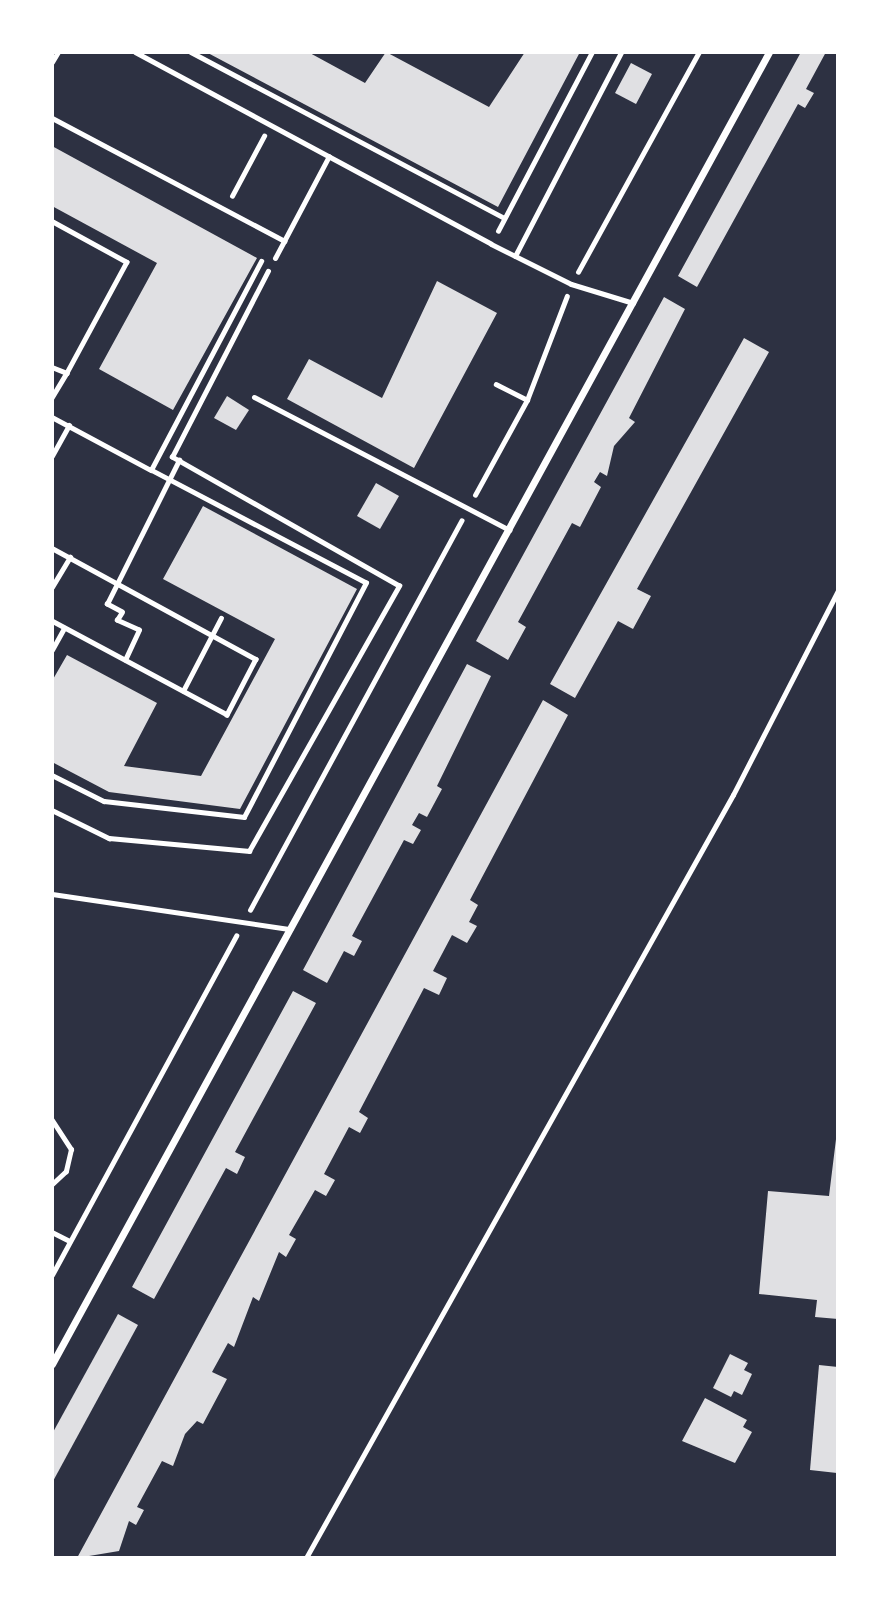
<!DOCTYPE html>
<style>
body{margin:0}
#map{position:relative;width:890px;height:1610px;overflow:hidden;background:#2d3142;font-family:Overpass,sans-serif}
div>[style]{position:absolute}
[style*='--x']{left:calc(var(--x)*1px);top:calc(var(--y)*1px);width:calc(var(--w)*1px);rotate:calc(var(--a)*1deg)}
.building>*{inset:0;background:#e0e0e3}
.path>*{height:4.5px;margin:-2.25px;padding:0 2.25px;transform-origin:2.25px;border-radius:2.25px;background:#fff}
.service>*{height:5px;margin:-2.5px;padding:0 2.5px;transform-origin:2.5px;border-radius:2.5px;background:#fff}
.minor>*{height:7px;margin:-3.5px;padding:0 3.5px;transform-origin:3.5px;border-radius:3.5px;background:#fff}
span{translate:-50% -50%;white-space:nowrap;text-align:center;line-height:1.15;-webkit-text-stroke:7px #fff;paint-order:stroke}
.frame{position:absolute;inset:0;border:54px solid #fff;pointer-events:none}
</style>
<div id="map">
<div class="building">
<i style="clip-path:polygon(206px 52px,308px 52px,365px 83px,386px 52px,489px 107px,525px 52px,580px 52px,498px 207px)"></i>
<i style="clip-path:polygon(801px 52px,826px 52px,806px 89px,814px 93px,805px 108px,798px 104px,697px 287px,678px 276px)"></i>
<i style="clip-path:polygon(631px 63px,652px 74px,636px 104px,615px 93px)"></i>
<i style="clip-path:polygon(52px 146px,257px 258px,173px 410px,99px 369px,157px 263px,52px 206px)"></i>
<i style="clip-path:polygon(437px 281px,497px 313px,414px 468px,287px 399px,309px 359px,382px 398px)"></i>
<i style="clip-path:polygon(664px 297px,685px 309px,629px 418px,635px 422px,614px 446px,607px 476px,600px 472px,594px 482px,601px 487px,580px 527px,572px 523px,518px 622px,526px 627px,508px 660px,476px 641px)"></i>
<i style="clip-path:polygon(744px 338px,769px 352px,637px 589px,651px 596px,633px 629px,618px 621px,575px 698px,550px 684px)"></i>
<i style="clip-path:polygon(227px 396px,249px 410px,236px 430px,214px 418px)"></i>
<i style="clip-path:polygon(376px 483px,399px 496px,380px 529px,357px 516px)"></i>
<i style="clip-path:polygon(203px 506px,357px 589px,240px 809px,109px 792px,52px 762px,52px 681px,67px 655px,157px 703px,124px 766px,201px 776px,275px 639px,163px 579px)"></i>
<i style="clip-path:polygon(467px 664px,491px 676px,437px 786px,442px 789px,427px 817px,419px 813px,412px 825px,421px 830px,413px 844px,404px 840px,352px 936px,362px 941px,354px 956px,344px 951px,327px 983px,303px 970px)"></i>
<i style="clip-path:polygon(543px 700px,568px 715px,470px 900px,478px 905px,469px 922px,477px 926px,467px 943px,452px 935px,433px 971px,447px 978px,439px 995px,424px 988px,359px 1112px,368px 1118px,360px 1133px,349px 1127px,324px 1174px,335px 1180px,326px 1196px,315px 1190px,289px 1235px,296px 1239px,286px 1257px,279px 1252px,259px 1301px,253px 1297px,234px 1347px,228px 1343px,212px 1372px,227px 1379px,203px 1424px,197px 1421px,185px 1434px,173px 1466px,162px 1461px,137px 1507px,144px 1510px,136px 1525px,129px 1521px,119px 1551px,77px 1558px)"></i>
<i style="clip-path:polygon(293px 991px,316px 1003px,235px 1152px,245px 1157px,237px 1174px,226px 1168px,154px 1299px,132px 1287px)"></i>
<i style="clip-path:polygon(838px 1123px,838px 1319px,815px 1317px,817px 1300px,759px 1294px,768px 1191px,829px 1196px)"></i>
<i style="clip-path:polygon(118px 1314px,138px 1325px,52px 1483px,52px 1434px)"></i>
<i style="clip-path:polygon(730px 1354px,748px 1363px,744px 1370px,752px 1374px,742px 1395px,734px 1391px,731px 1397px,713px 1388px)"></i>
<i style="clip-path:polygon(819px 1365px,838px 1367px,837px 1473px,810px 1470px)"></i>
<i style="clip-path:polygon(705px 1398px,747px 1420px,743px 1427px,752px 1432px,735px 1463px,682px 1441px)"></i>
</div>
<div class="path">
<i style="--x:191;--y:52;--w:354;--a:27.9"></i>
<i style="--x:52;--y:62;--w:12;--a:-59"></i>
<i style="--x:232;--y:196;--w:68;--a:-61.9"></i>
<i style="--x:52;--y:221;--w:85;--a:28.7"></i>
<i style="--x:127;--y:262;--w:126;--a:118.4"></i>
<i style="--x:498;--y:231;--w:202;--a:-62.3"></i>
<i style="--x:578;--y:272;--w:251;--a:-61.2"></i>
<i style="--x:52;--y:367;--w:16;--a:22"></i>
<i style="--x:67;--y:373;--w:29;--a:121"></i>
<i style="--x:496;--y:384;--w:35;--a:27"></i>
<i style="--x:52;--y:417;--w:112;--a:28.2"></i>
<i style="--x:52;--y:456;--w:35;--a:-61"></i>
<i style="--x:475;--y:495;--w:108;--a:-61.3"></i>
<i style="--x:527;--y:400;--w:111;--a:-69"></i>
<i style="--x:52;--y:548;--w:232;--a:28.6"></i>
<i style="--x:256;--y:659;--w:63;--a:117.4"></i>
<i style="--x:227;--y:715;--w:199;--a:-151.8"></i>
<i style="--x:52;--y:587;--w:35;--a:-59"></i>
<i style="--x:52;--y:650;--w:25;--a:-61"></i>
<i style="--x:125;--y:660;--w:33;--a:-65"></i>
<i style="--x:139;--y:630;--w:24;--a:-156"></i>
<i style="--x:117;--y:620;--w:9;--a:-58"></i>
<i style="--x:122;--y:612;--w:17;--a:-152"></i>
<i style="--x:107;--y:604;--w:161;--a:-63.4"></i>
<i style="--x:183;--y:691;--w:82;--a:-62.5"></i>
<i style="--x:52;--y:775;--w:58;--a:26.6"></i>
<i style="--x:104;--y:801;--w:141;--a:6.5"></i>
<i style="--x:244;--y:817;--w:264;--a:-62.5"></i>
<i style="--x:366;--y:583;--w:243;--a:-152.3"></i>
<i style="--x:151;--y:470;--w:236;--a:-62.2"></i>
<i style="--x:52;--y:810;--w:64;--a:26.2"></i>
<i style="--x:109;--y:838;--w:141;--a:5.3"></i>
<i style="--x:249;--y:851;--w:305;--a:-60.5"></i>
<i style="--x:399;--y:586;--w:261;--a:-150.4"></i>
<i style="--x:172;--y:457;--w:209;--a:-62.7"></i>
<i style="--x:250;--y:910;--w:443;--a:-61.5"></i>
<i style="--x:52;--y:1232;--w:20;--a:27"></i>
<i style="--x:52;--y:1275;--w:386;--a:-61.5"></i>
<i style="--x:306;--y:1558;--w:874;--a:-60.77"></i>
<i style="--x:733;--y:795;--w:229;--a:-62.8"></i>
</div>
<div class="service">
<i style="--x:135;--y:52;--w:404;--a:28.3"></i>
<i style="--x:491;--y:244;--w:89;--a:26.6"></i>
<i style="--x:571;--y:284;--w:65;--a:17"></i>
<i style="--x:52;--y:118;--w:263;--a:27.9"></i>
<i style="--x:284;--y:241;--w:96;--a:-62.1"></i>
<i style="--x:515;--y:256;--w:230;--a:-62.5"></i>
<i style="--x:275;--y:258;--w:19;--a:-62"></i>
<i style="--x:254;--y:397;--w:288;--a:27.5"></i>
<i style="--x:52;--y:894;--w:241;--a:8.4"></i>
<i style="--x:52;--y:1120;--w:35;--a:57"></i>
<i style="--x:71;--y:1149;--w:23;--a:103"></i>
<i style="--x:66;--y:1171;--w:19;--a:137"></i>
</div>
<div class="minor">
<i style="--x:52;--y:1364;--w:1495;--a:-61.34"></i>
</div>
<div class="frame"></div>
</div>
